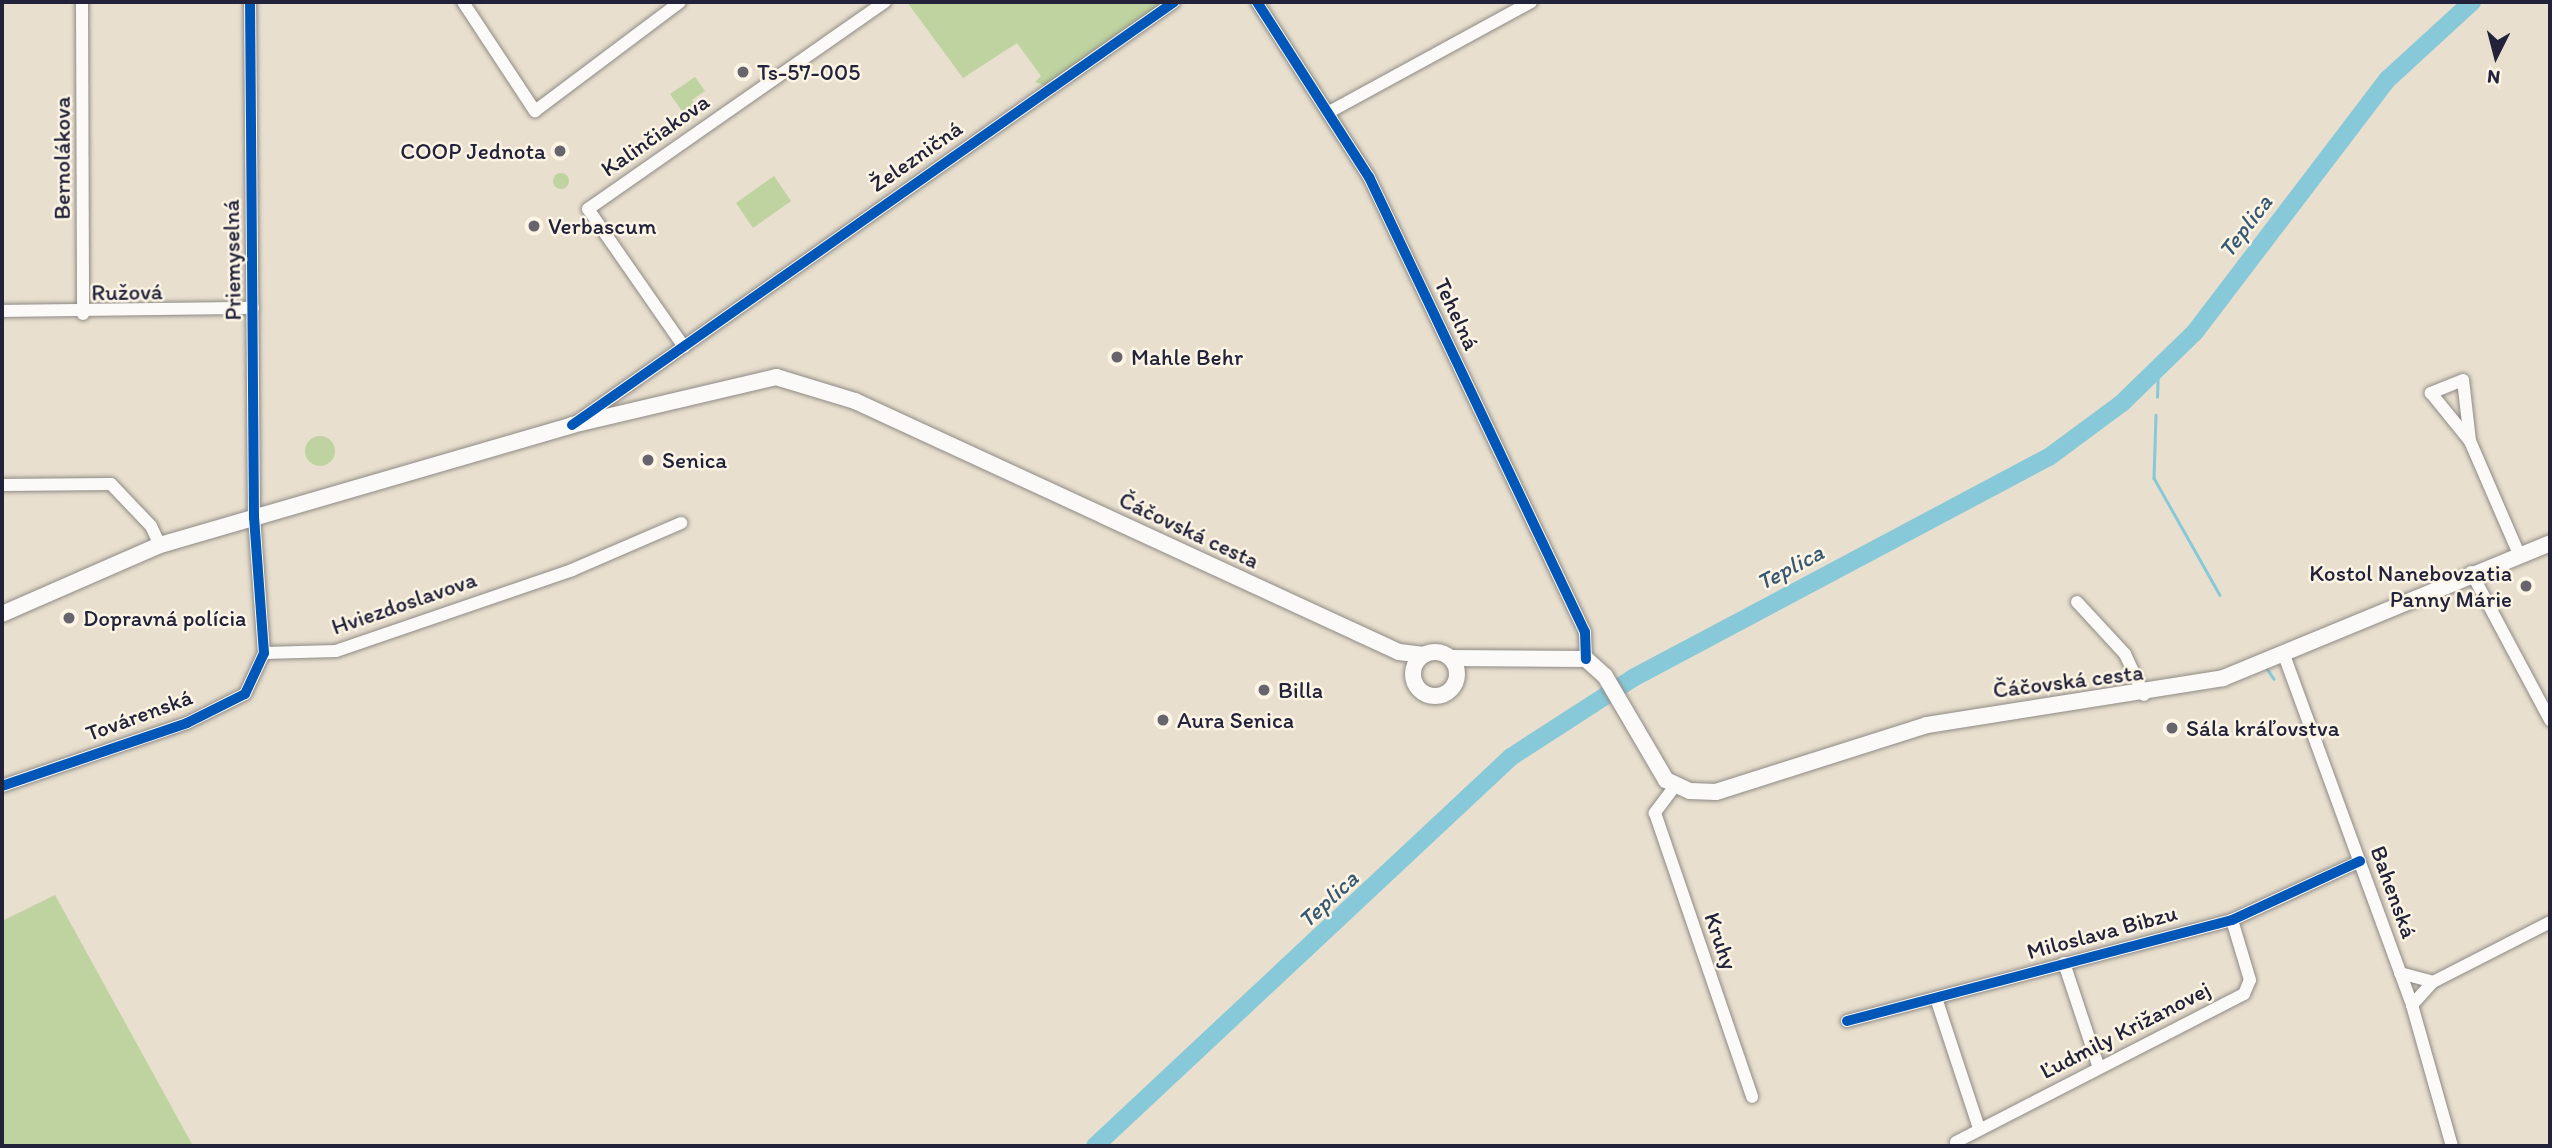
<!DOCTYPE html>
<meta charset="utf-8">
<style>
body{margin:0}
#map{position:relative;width:2552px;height:1148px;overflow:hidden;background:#e8dfce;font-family:Itim,sans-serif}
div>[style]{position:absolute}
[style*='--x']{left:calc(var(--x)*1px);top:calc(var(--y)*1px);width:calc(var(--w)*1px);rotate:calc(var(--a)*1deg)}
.green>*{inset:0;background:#bed39f}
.round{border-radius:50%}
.stream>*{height:2.5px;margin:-1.25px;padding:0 1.25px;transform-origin:1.25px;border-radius:1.25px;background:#87c9d8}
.river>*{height:18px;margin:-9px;padding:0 9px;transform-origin:9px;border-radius:9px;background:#87c9d8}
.roads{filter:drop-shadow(0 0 2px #8e8a85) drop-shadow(0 0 2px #8e8a85)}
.minor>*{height:12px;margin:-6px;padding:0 6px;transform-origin:6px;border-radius:6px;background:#fcfaf8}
.secondary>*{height:16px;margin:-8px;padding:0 8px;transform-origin:8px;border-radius:8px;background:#fcfaf8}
.secondary>.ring{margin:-8px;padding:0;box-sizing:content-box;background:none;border:16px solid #fcfaf8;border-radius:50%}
.cycleway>*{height:10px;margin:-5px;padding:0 5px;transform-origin:5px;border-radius:5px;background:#0057b8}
.dots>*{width:19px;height:19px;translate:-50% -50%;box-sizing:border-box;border:4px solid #fcf5e5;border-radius:50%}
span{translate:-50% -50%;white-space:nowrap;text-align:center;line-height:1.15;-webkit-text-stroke:5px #fcf5e5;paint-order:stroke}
.poi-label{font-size:23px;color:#22223b}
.left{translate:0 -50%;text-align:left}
.right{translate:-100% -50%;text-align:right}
.street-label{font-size:23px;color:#22223b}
.water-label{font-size:24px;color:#375973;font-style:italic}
.frame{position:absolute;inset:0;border:4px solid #22223b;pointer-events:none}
.north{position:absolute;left:2461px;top:21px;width:70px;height:70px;-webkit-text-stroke:5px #fcf5e5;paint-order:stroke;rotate:186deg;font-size:19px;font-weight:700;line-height:28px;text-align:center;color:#22223b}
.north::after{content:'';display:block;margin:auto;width:24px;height:32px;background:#22223b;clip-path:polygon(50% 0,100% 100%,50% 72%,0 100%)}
</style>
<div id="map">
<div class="green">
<i style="clip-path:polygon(907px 2px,1166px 2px,1047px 86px,1035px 82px,1041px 76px,1017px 43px,963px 78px)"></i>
<i style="clip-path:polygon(695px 77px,705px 91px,692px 100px,700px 113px,689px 121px,670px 94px)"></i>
<i class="round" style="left:553px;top:173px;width:16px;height:16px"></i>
<i style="clip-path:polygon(774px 176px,791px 201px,753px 228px,736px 203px)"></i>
<i class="round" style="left:305px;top:436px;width:30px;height:30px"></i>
<i style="clip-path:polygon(55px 895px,193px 1146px,2px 1146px,2px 921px)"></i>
</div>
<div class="stream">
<i style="--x:2157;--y:397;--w:28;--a:-88"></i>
<i style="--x:2156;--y:415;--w:63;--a:91.8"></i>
<i style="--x:2154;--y:478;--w:134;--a:60.6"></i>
<i style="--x:2266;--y:667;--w:14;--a:56"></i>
</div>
<div class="river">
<i style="--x:1095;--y:1146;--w:570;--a:-43.08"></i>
<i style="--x:1511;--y:757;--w:145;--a:-32.9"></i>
<i style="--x:1633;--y:678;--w:471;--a:-28"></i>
<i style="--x:2049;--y:457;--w:91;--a:-36.5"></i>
<i style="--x:2122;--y:403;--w:102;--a:-44.2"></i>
<i style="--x:2195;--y:332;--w:318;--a:-52.7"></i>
<i style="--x:2388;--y:79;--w:114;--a:-42.5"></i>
</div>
<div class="roads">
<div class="minor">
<i style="--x:82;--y:2;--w:312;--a:89.8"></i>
<i style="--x:463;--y:2;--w:131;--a:56.6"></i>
<i style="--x:535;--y:111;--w:181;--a:-36.9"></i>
<i style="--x:1257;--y:2;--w:208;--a:57.4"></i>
<i style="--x:1369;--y:177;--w:504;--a:64.61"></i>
<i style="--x:1585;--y:632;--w:27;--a:88"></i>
<i style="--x:1331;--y:111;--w:228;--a:-28.6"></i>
<i style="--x:2;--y:311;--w:251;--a:-0.7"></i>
<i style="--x:684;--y:347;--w:168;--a:-124.8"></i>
<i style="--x:588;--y:209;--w:362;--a:-34.9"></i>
<i style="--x:575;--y:423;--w:732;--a:-35.1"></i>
<i style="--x:2470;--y:441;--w:61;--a:-96.5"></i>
<i style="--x:2463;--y:380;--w:35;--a:158"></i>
<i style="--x:2431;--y:393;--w:62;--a:50.9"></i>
<i style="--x:2470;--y:441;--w:123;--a:66.6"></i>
<i style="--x:2;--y:485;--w:109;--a:-0.5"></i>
<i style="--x:111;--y:484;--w:58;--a:46.4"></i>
<i style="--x:151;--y:526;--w:21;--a:65"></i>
<i style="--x:2471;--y:572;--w:168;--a:61.9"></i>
<i style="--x:2077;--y:602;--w:71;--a:47.3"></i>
<i style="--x:2125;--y:654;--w:45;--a:65.1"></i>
<i style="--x:264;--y:653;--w:72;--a:-1.6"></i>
<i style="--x:336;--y:651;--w:250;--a:-18.9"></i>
<i style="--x:572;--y:570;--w:119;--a:-23.3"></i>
<i style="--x:2284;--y:655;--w:373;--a:69.9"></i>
<i style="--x:2412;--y:1005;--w:147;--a:74.2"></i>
<i style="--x:2;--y:786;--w:195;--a:-18.8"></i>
<i style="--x:187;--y:723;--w:65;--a:-26.6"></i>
<i style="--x:245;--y:694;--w:45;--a:-65.1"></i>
<i style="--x:264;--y:653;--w:135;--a:-94.2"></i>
<i style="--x:254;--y:518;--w:516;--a:-90.44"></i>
<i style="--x:1675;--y:786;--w:34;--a:127"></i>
<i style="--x:1655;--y:813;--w:300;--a:71.1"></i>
<i style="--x:2064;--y:963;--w:108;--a:71.6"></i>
<i style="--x:2400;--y:973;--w:34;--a:15"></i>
<i style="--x:2433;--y:982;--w:131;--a:-27.1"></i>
<i style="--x:1936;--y:998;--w:137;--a:71.7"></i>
<i style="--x:2412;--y:1005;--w:31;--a:-48"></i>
<i style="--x:1847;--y:1021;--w:398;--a:-14.7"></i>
<i style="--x:2232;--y:920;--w:141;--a:-24.7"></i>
<i style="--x:1956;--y:1142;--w:324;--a:-27.2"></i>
<i style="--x:2244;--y:994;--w:15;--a:-67"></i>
<i style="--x:2250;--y:980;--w:63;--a:-106.7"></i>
</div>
<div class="secondary">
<i style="--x:2;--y:614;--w:172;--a:-23.6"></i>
<i style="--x:160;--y:545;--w:429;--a:-16.2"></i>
<i style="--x:572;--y:425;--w:210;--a:-13.2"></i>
<i style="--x:776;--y:377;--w:83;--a:16.9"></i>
<i style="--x:855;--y:401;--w:599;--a:24.77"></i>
<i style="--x:1399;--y:652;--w:25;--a:7"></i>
<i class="ring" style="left:1413px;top:652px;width:28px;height:28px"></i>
<i style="--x:1451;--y:658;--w:135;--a:0.4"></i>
<i style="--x:1586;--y:659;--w:25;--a:42"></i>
<i style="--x:1605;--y:676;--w:121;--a:59.6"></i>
<i style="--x:1666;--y:780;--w:26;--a:25"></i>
<i style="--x:1690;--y:791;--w:26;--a:2"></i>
<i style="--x:1716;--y:792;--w:221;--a:-17.6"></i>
<i style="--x:1927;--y:725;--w:300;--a:-9"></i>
<i style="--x:2223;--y:678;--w:354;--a:-22.4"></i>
</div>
</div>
<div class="cycleway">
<i style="--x:1257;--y:2;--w:208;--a:57.4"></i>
<i style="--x:1369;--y:177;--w:504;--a:64.61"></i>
<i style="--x:1585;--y:632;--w:27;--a:88"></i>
<i style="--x:572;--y:425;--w:736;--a:-35.09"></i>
<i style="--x:2;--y:786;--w:195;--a:-18.8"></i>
<i style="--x:187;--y:723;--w:65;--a:-26.6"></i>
<i style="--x:245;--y:694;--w:45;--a:-65.1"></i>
<i style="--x:264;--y:653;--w:135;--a:-94.2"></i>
<i style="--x:254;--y:518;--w:516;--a:-90.44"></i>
<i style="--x:1847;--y:1021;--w:398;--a:-14.7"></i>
<i style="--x:2232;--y:920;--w:141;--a:-24.7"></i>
</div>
<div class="dots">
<i style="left:743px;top:72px;background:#67646e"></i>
<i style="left:560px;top:151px;background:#67646e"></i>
<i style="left:534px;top:226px;background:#67646e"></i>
<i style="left:1117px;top:357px;background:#67646e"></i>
<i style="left:648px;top:460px;background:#67646e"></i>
<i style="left:2526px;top:586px;background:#67646e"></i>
<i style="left:69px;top:618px;background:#67646e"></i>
<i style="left:1264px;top:690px;background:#67646e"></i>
<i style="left:1163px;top:720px;background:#67646e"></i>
<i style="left:2172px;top:728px;background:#67646e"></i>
</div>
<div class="poi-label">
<span class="left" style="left:757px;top:72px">Ts-57-005</span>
<span class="right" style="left:546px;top:151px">COOP Jednota</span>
<span class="left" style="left:548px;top:226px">Verbascum</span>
<span class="left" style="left:1131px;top:357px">Mahle Behr</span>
<span class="left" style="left:662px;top:460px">Senica</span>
<span class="right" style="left:2512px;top:586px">Kostol Nanebovzatia<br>Panny Márie</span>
<span class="left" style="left:83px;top:618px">Dopravná polícia</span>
<span class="left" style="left:1278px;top:690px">Billa</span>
<span class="left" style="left:1177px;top:720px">Aura Senica</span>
<span class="left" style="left:2186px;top:728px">Sála kráľovstva</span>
</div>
<div class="street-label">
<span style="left:655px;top:135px;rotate:-35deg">Kalinčiakova</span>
<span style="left:916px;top:156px;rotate:-35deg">Železničná</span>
<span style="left:62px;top:158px;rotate:-90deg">Bernolákova</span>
<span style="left:232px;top:260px;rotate:-91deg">Priemyselná</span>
<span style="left:127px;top:292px;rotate:-1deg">Ružová</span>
<span style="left:1457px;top:314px;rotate:65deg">Tehelná</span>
<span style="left:1189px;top:530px;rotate:25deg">Čáčovská cesta</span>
<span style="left:404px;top:603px;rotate:-19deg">Hviezdoslavova</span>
<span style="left:2068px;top:681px;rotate:-7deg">Čáčovská cesta</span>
<span style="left:139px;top:715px;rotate:-20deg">Továrenská</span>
<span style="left:2394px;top:892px;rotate:70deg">Bahenská</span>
<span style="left:2102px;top:932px;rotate:-15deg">Miloslava Bibzu</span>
<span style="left:1721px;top:941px;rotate:71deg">Kruhy</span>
<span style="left:2125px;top:1030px;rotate:-27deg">Ľudmily Križanovej</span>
</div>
<div class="water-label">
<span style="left:2245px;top:226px;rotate:-53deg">Teplica</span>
<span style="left:1790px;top:567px;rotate:-28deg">Teplica</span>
<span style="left:1328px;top:899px;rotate:-43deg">Teplica</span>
</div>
<div class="frame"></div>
<div class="north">N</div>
</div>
